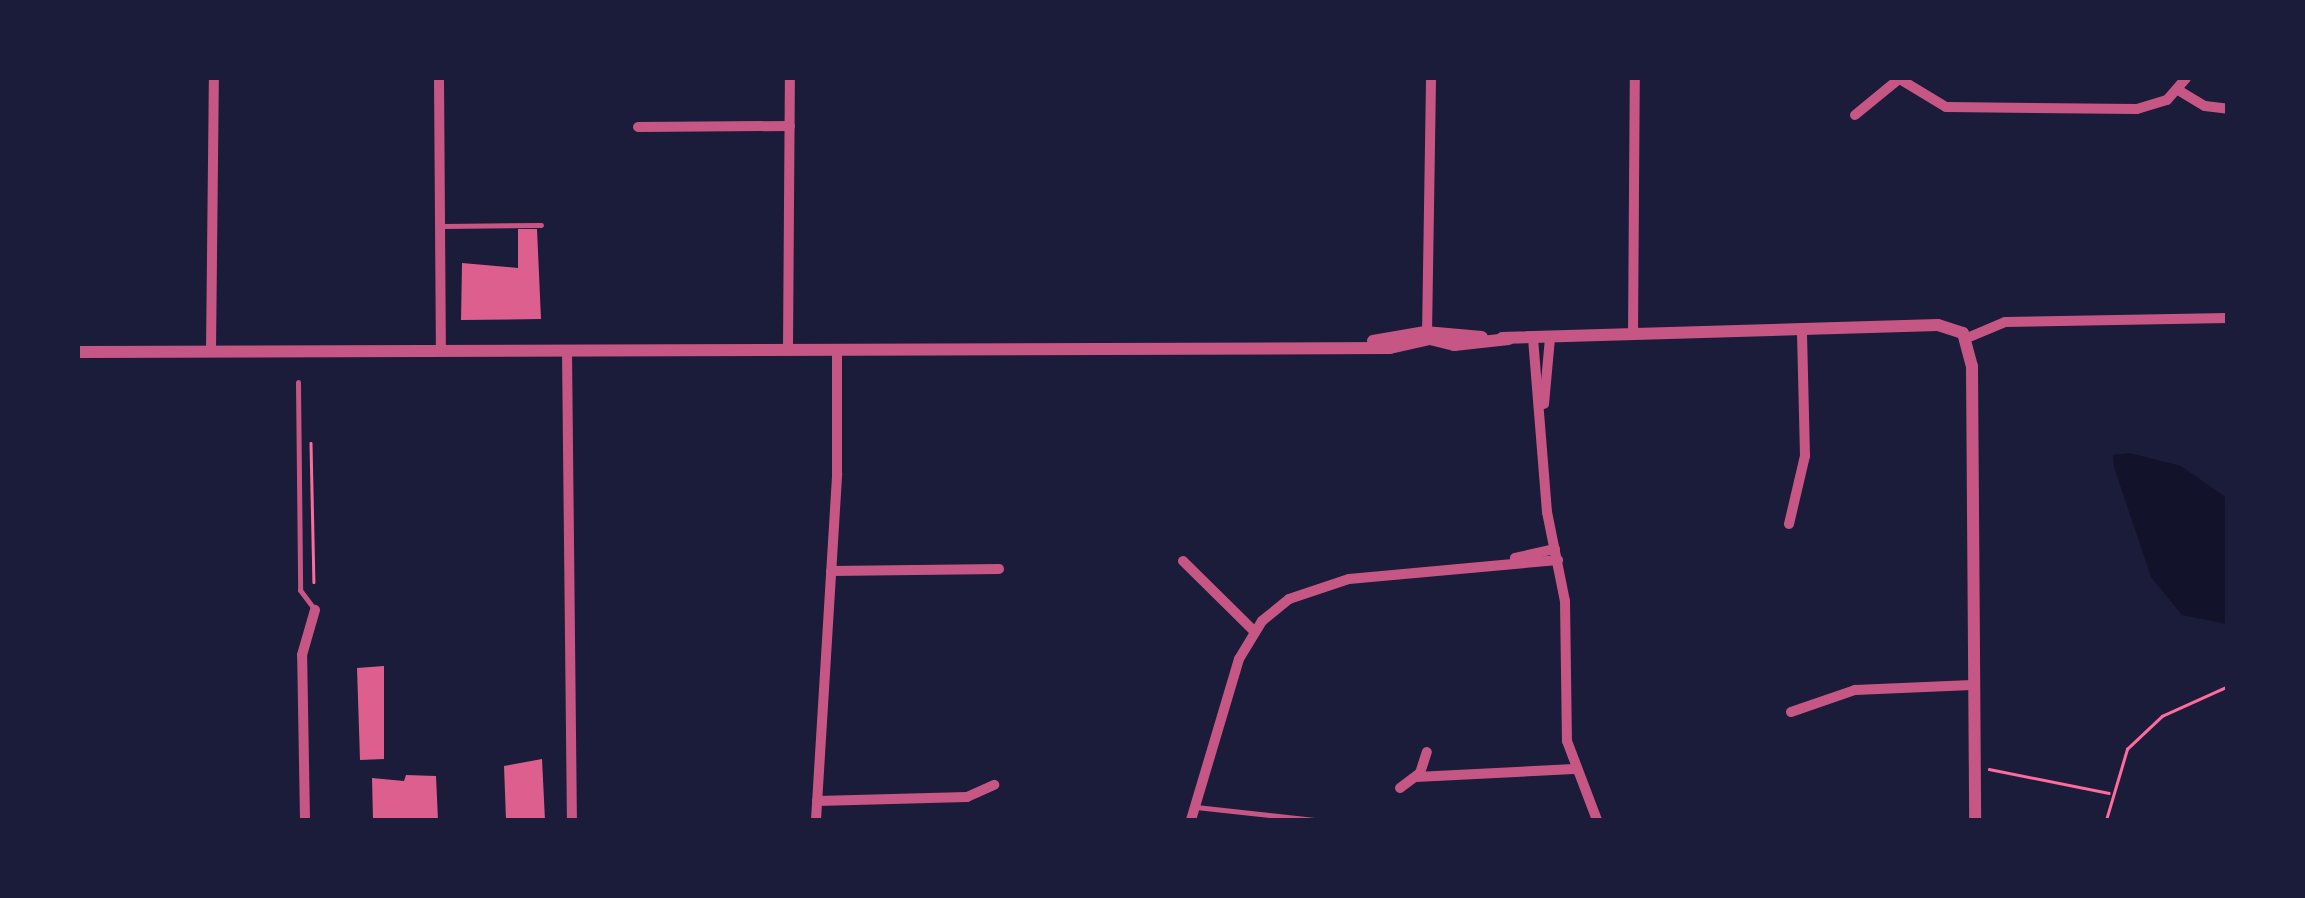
<!DOCTYPE html>
<style>
body{margin:0}
#map{position:relative;width:2305px;height:898px;overflow:hidden;background:#1b1b3a;font-family:Ubuntu,sans-serif}
div>[style]{position:absolute}
[style*='--x']{left:calc(var(--x)*1px);top:calc(var(--y)*1px);width:calc(var(--w)*1px);rotate:calc(var(--a)*1deg)}
.water>*{inset:0;background:#12122b}
.building>*{inset:0;background:#dd5f8e}
.path>*{height:2.5px;margin:-1.25px;padding:0 1.25px;transform-origin:1.25px;border-radius:1.25px;background:#ff6b9d}
.service>*{height:5px;margin:-2.5px;padding:0 2.5px;transform-origin:2.5px;border-radius:2.5px;background:#c65784}
.minor>*{height:10px;margin:-5px;padding:0 5px;transform-origin:5px;border-radius:5px;background:#c65784}
.tertiary>*{height:12px;margin:-6px;padding:0 6px;transform-origin:6px;border-radius:6px;background:#c65784}
span{translate:-50% -50%;white-space:nowrap;text-align:center;line-height:1.15;-webkit-text-stroke:10px #1b1b3a;paint-order:stroke}
.frame{position:absolute;inset:0;border:80px solid #1b1b3a;pointer-events:none}
</style>
<div id="map">
<div class="water">
<i style="clip-path:polygon(2129px 453px,2181px 466px,2227px 498px,2227px 624px,2182px 615px,2151px 577px,2114px 467px,2113px 455px)"></i>
</div>
<div class="building">
<i style="clip-path:polygon(518px 229px,537px 229px,541px 319px,461px 320px,462px 263px,518px 268px)"></i>
<i style="clip-path:polygon(384px 666px,384px 759px,360px 760px,357px 668px)"></i>
<i style="clip-path:polygon(542px 759px,545px 820px,506px 820px,504px 766px)"></i>
<i style="clip-path:polygon(406px 775px,436px 776px,438px 820px,373px 820px,372px 778px,404px 781px)"></i>
</div>
<div class="path">
<i style="--x:311;--y:443;--w:139;--a:88.8"></i>
<i style="--x:1989;--y:769;--w:122;--a:11.3"></i>
<i style="--x:2106;--y:820;--w:74;--a:-73.5"></i>
<i style="--x:2127;--y:749;--w:48;--a:-43.3"></i>
<i style="--x:2162;--y:716;--w:72;--a:-24.4"></i>
</div>
<div class="service">
<i style="--x:442;--y:226;--w:99;--a:-0.6"></i>
<i style="--x:298;--y:382;--w:208;--a:89.4"></i>
<i style="--x:300;--y:590;--w:25;--a:53"></i>
<i style="--x:1196;--y:807;--w:119;--a:6.3"></i>
</div>
<div class="minor">
<i style="--x:439;--y:78;--w:273;--a:89.6"></i>
<i style="--x:1898;--y:78;--w:56;--a:31.1"></i>
<i style="--x:1946;--y:107;--w:191;--a:0.6"></i>
<i style="--x:2137;--y:109;--w:31;--a:-17"></i>
<i style="--x:2167;--y:100;--w:29;--a:-49"></i>
<i style="--x:2178;--y:90;--w:31;--a:31"></i>
<i style="--x:2205;--y:106;--w:23;--a:7"></i>
<i style="--x:1855;--y:115;--w:57;--a:-39.3"></i>
<i style="--x:638;--y:127;--w:152;--a:-0.4"></i>
<i style="--x:1427;--y:335;--w:257;--a:-89.1"></i>
<i style="--x:1633;--y:335;--w:257;--a:-89.6"></i>
<i style="--x:1533;--y:338;--w:175;--a:85.4"></i>
<i style="--x:1547;--y:512;--w:91;--a:78.6"></i>
<i style="--x:1565;--y:601;--w:140;--a:89.2"></i>
<i style="--x:1567;--y:741;--w:85;--a:69.2"></i>
<i style="--x:1967;--y:338;--w:41;--a:-22.8"></i>
<i style="--x:2005;--y:322;--w:223;--a:-1"></i>
<i style="--x:788;--y:349;--w:271;--a:-89.6"></i>
<i style="--x:567;--y:351;--w:469;--a:89.4"></i>
<i style="--x:211;--y:352;--w:274;--a:-89.4"></i>
<i style="--x:1544;--y:404;--w:66;--a:-84.8"></i>
<i style="--x:1789;--y:524;--w:70;--a:-76.8"></i>
<i style="--x:1805;--y:456;--w:127;--a:-91.4"></i>
<i style="--x:1515;--y:558;--w:41;--a:-12.7"></i>
<i style="--x:1183;--y:561;--w:100;--a:44.6"></i>
<i style="--x:831;--y:571;--w:168;--a:-0.7"></i>
<i style="--x:1791;--y:712;--w:68;--a:-19"></i>
<i style="--x:1855;--y:690;--w:117;--a:-2.4"></i>
<i style="--x:1416;--y:777;--w:158;--a:-2.9"></i>
<i style="--x:1400;--y:788;--w:25;--a:-37"></i>
<i style="--x:1420;--y:773;--w:22;--a:-72"></i>
<i style="--x:817;--y:801;--w:150;--a:-1.5"></i>
<i style="--x:967;--y:797;--w:30;--a:-24"></i>
<i style="--x:305;--y:820;--w:165;--a:-91"></i>
<i style="--x:302;--y:655;--w:47;--a:-73.9"></i>
<i style="--x:816;--y:820;--w:347;--a:-86.5"></i>
<i style="--x:837;--y:474;--w:125;--a:-90"></i>
<i style="--x:1191;--y:820;--w:168;--a:-73.4"></i>
<i style="--x:1239;--y:659;--w:44;--a:-58.8"></i>
<i style="--x:1262;--y:621;--w:35;--a:-39"></i>
<i style="--x:1289;--y:599;--w:63;--a:-18.4"></i>
<i style="--x:1349;--y:579;--w:210;--a:-5.2"></i>
</div>
<div class="tertiary">
<i style="--x:1502;--y:338;--w:436;--a:-1.7"></i>
<i style="--x:1938;--y:325;--w:26;--a:18"></i>
<i style="--x:1963;--y:333;--w:34;--a:75"></i>
<i style="--x:1972;--y:366;--w:454;--a:89.6"></i>
<i style="--x:1373;--y:341;--w:53;--a:-9.8"></i>
<i style="--x:1425;--y:332;--w:57;--a:5"></i>
<i style="--x:78;--y:352;--w:1312;--a:-0.17"></i>
<i style="--x:1390;--y:348;--w:41;--a:-12.7"></i>
<i style="--x:1430;--y:339;--w:25;--a:14"></i>
<i style="--x:1454;--y:345;--w:55;--a:-6.2"></i>
</div>
<div class="frame"></div>
</div>
